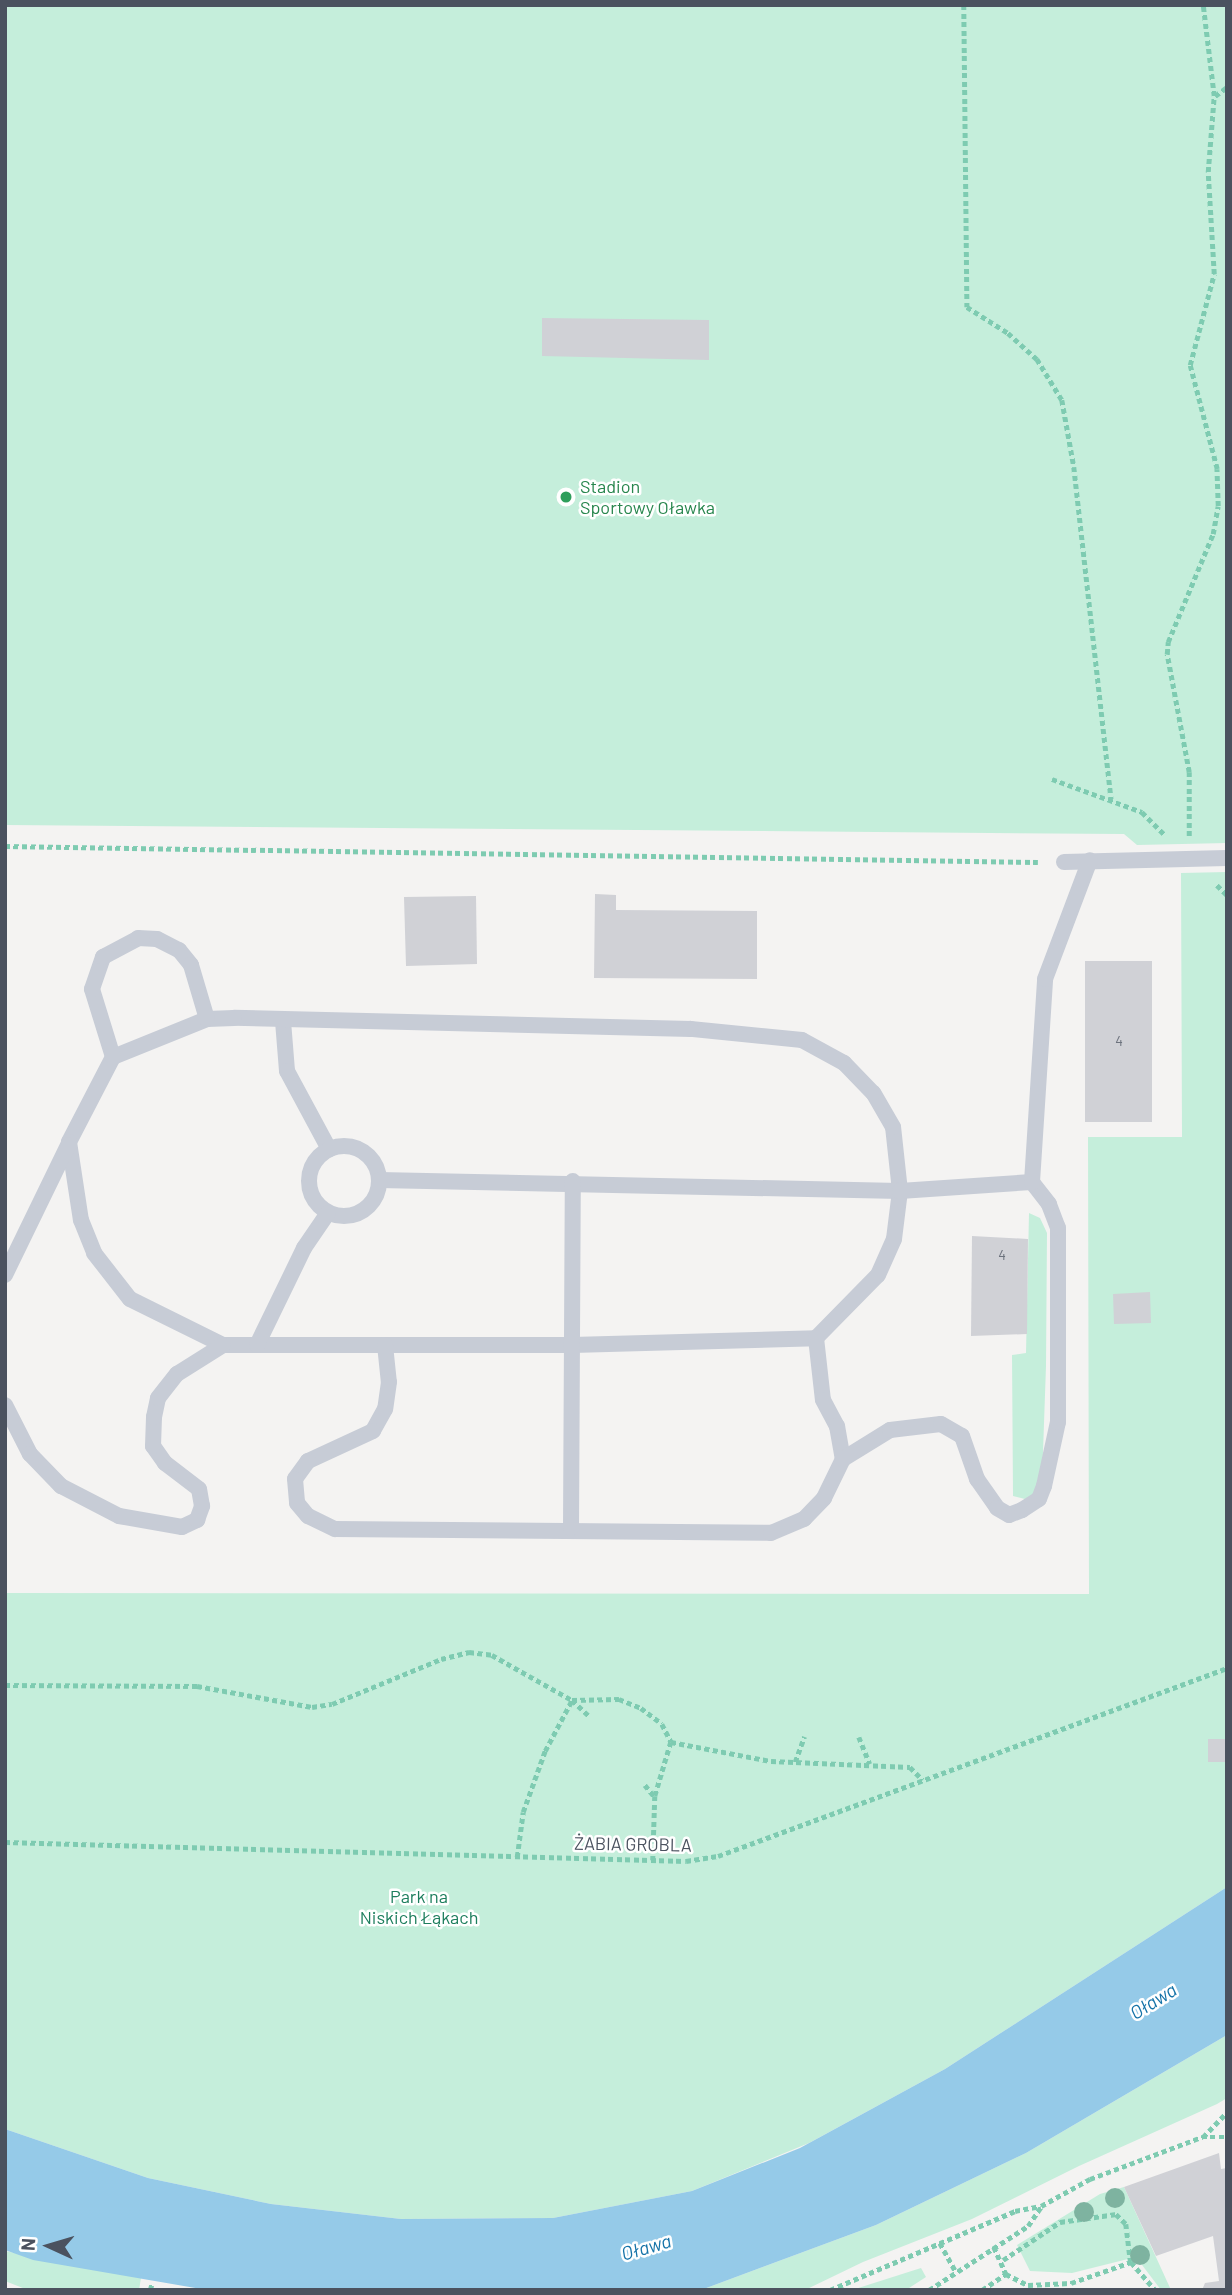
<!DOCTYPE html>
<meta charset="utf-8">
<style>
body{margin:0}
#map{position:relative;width:1232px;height:2295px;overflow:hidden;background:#f4f3f2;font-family:Barlow,sans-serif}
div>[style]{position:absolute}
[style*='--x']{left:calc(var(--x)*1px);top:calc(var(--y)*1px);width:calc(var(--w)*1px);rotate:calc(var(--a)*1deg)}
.green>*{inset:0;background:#c5eedb}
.water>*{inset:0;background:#95cae8}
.building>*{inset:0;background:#d0d1d6}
.path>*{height:4.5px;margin-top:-2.25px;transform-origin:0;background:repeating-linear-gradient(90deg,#7ecbb1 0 5px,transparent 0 8.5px)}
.lane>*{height:16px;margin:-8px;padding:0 8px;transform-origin:8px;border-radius:8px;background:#c7ccd6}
.lane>.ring{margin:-8px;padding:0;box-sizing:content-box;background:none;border:16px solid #c7ccd6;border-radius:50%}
.trees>*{width:20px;height:20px;margin:-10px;border-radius:50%;background:#7eb3a0}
.dots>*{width:19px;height:19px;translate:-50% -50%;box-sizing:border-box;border:4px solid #fff;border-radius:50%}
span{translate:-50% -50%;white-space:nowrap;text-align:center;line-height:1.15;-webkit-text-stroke:5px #fff;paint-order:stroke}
.number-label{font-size:14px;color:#6c727d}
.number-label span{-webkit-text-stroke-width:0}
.leisure-label{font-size:18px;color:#27864d}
.left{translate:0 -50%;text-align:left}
.street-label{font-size:18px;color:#4b525f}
.park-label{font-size:18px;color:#1d7e5d}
.water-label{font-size:19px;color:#1573a8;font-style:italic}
.frame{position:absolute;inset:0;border:7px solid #4b525f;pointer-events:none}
.north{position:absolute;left:14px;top:2211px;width:70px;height:70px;-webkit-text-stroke:5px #fff;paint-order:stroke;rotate:274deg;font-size:19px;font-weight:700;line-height:28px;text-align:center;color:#4b525f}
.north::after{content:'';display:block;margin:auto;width:24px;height:32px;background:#4b525f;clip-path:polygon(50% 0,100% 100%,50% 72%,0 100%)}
</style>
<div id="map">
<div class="green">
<i style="clip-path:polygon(5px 5px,1227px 5px,1227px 843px,1137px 845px,1124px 834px,5px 825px)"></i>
<i style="clip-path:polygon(1227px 872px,1227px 1887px,945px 2069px,809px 2143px,692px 2191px,553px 2218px,401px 2219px,271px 2204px,148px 2178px,5px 2129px,5px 1593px,1089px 1594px,1088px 1137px,1182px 1137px,1181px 873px)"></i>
<i style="clip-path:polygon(1029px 1213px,1040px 1218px,1047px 1233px,1046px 1366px,1042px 1481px,1037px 1495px,1025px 1499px,1013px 1496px,1012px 1355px,1026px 1353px)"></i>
<i style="clip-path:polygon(1227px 2035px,1227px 2098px,1217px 2104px,1079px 2166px,972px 2219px,863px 2262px,805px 2290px,701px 2290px,876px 2225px,1026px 2153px)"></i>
<i style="clip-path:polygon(1124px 2187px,1171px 2290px,1161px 2290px,1136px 2257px,1072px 2273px,1030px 2271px,1017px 2245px,1100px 2194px)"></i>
<i style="clip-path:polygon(5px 2251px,141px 2278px,139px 2290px,28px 2290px,5px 2281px)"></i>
<i style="clip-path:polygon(921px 2268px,926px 2277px,906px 2290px,852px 2290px)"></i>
</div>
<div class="water">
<i style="clip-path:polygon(1227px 1887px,1227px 2035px,1026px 2153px,876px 2225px,701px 2290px,207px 2290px,33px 2260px,5px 2250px,5px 2129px,148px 2178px,271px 2204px,401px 2219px,553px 2218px,692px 2191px,800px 2148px,945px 2069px)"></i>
</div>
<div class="building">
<i style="clip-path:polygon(542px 318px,709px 320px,709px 360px,542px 356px)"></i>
<i style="clip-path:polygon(595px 894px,616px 895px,616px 910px,757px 911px,757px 979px,594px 978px)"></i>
<i style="clip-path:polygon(476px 896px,477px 964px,406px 966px,404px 897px)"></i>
<i style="clip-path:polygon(1085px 961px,1152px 961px,1152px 1122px,1085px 1122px)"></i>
<i style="clip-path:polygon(972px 1236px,1028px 1239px,1027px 1334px,971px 1336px)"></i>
<i style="clip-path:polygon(1150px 1292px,1151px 1323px,1114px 1324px,1113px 1294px)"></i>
<i style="clip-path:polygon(1208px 1739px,1227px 1739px,1227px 1762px,1208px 1762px)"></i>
<i style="clip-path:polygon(1219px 2153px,1221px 2169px,1227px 2168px,1227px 2290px,1202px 2290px,1205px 2283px,1219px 2281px,1213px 2236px,1156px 2256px,1124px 2187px)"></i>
</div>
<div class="path">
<i style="--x:964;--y:5;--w:302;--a:89.4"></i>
<i style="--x:967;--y:307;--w:49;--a:32.4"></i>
<i style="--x:1008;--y:333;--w:39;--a:42"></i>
<i style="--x:1037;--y:359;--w:48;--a:58.6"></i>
<i style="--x:1062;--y:400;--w:68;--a:79.8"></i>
<i style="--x:1074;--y:467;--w:334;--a:83.6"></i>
<i style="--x:1215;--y:96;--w:15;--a:-37"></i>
<i style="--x:1052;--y:779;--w:96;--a:20.1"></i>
<i style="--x:1142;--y:812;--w:33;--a:45"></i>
<i style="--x:1189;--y:836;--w:64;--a:-90"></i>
<i style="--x:1189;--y:772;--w:120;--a:-100.6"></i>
<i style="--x:1167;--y:654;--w:12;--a:-85"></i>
<i style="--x:1168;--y:642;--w:117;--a:-67.4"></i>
<i style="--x:1213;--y:534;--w:28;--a:-80"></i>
<i style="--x:1218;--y:506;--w:37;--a:-92"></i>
<i style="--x:1217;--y:469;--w:107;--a:-104.6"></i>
<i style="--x:1190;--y:365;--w:94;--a:-75.2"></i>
<i style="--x:1214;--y:274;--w:102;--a:-93.4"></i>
<i style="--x:1208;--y:172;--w:76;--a:-85.5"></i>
<i style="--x:1214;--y:96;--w:92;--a:-96.9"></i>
<i style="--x:5;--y:846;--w:1033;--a:0.89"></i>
<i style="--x:1217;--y:885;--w:14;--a:45"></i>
<i style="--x:5;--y:1685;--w:192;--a:0.3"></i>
<i style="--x:197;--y:1686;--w:117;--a:10.3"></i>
<i style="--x:312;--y:1707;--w:20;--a:-9"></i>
<i style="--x:332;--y:1704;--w:118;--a:-22.4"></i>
<i style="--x:441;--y:1659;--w:29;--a:-14"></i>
<i style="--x:469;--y:1652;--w:23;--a:7"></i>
<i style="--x:492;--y:1655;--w:92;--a:29.4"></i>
<i style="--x:572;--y:1700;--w:47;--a:-1.2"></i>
<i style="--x:619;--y:1699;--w:24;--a:22"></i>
<i style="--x:641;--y:1708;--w:26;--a:37"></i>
<i style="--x:662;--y:1724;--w:20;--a:63"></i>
<i style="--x:671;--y:1742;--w:56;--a:106.5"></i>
<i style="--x:655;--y:1796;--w:64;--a:91.8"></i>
<i style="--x:859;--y:1737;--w:29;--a:68"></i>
<i style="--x:671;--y:1742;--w:102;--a:10.8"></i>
<i style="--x:771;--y:1761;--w:139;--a:2.5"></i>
<i style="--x:910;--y:1767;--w:18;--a:45"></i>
<i style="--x:795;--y:1762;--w:27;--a:-70"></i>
<i style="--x:645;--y:1785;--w:14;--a:51"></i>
<i style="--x:5;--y:1842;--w:681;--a:1.6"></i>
<i style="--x:686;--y:1861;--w:32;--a:-9"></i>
<i style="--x:718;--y:1856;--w:543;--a:-20.27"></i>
<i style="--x:517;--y:1857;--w:45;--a:-82.4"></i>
<i style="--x:523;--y:1812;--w:65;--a:-70.2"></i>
<i style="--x:545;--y:1751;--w:58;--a:-62.1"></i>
<i style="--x:572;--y:1700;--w:25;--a:43"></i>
<i style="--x:1203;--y:2137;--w:35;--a:-46"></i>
<i style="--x:940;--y:2243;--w:33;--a:61"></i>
<i style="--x:994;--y:2247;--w:30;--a:66"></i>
<i style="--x:1006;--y:2274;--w:25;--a:27"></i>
<i style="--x:1028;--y:2285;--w:43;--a:-2.7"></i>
<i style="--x:1071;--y:2283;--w:64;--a:-19.3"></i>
<i style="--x:1003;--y:2260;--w:69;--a:-33.7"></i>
<i style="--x:1060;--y:2222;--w:57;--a:-8.1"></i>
<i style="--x:1116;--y:2214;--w:14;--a:45"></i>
<i style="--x:1126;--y:2224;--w:38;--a:83"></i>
<i style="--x:1131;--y:2262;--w:37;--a:49"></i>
<i style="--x:150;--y:2290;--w:7;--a:-74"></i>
<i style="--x:830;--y:2290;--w:201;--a:-23.1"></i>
<i style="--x:1015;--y:2211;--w:26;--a:-11"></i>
<i style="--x:1041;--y:2206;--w:56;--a:-28.9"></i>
<i style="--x:1090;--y:2179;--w:120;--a:-20.6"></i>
<i style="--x:1202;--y:2137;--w:25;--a:0"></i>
<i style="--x:929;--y:2290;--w:118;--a:-32.9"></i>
<i style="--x:1028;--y:2226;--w:23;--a:-56"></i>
<i style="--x:982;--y:2290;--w:29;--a:-34"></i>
</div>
<div class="lane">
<i style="--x:1064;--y:862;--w:163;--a:-1.4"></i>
<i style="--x:283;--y:1021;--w:50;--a:85.4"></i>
<i style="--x:287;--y:1071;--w:89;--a:61.7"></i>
<i style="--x:113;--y:1057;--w:96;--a:117.4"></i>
<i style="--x:69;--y:1142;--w:79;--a:81.3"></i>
<i style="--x:81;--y:1220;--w:35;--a:68"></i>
<i style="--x:94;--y:1253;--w:58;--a:52"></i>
<i style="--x:130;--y:1299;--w:104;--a:26.3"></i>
<i style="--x:223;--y:1345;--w:349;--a:0"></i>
<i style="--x:572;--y:1345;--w:244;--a:-1.6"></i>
<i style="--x:816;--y:1338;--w:88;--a:-45.5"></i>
<i style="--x:878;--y:1275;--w:39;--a:-66"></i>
<i style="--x:894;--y:1239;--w:48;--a:-82.9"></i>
<i style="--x:900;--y:1191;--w:64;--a:-96.2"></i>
<i style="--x:893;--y:1127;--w:39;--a:-120"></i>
<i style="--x:873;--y:1093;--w:42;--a:-134"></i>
<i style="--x:844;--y:1063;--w:48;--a:-151.3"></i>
<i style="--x:802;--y:1040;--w:112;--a:-174.3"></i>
<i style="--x:691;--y:1029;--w:457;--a:-178.6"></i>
<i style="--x:234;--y:1018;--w:27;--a:178"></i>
<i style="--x:207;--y:1019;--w:101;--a:158"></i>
<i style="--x:113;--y:1057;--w:71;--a:-107.2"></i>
<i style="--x:92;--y:989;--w:34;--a:-71"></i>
<i style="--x:103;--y:957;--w:40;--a:-28"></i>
<i style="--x:138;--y:938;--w:19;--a:3"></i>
<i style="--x:157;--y:939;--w:25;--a:27"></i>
<i style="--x:179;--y:950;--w:19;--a:51"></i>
<i style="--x:191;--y:965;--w:56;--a:73.5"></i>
<i class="ring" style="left:309px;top:1146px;width:54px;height:54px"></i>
<i style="--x:379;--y:1180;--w:521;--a:1.21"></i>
<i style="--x:900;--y:1191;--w:132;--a:-3.9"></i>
<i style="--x:5;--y:1275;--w:144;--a:-64.1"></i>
<i style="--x:816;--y:1338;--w:62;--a:83.6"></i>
<i style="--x:823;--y:1400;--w:30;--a:62"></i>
<i style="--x:837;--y:1426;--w:34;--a:80"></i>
<i style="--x:257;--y:1345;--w:108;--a:-64.1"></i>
<i style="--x:304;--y:1248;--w:42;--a:-55.6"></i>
<i style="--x:385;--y:1345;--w:37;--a:84"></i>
<i style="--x:389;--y:1382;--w:27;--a:98"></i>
<i style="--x:385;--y:1409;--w:25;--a:119"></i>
<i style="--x:373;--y:1431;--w:72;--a:155.2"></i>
<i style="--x:308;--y:1461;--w:22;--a:126"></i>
<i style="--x:295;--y:1479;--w:24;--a:85"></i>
<i style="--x:297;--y:1503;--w:17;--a:50"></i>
<i style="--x:308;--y:1516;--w:30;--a:26"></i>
<i style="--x:335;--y:1529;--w:436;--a:0.5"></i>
<i style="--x:771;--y:1533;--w:36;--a:-23"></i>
<i style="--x:804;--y:1519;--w:29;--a:-46"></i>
<i style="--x:824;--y:1498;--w:43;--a:-64"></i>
<i style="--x:843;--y:1459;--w:55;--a:-31.7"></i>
<i style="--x:890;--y:1430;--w:51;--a:-6.7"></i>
<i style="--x:941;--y:1424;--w:24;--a:30"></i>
<i style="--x:962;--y:1436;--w:46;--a:70.8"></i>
<i style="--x:977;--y:1479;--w:35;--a:55"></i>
<i style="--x:997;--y:1508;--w:14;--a:30"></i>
<i style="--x:1009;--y:1515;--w:14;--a:-21"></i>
<i style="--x:1022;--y:1510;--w:20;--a:-33"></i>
<i style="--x:1039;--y:1499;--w:14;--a:-69"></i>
<i style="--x:1044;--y:1486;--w:66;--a:-77.7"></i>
<i style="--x:1058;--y:1422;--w:194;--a:-90"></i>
<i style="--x:1058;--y:1228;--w:26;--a:-111"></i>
<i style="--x:1049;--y:1204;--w:28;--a:-128"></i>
<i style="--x:1032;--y:1182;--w:203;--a:-86.3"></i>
<i style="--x:1045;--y:979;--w:127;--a:-69.3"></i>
<i style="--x:5;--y:1405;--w:55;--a:63"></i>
<i style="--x:30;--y:1454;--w:45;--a:45.9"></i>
<i style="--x:61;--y:1486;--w:65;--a:27.3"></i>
<i style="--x:119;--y:1516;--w:64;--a:9.9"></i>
<i style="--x:182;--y:1527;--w:17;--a:-25"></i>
<i style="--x:197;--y:1520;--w:15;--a:-70"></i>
<i style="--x:202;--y:1506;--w:17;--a:-100"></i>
<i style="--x:199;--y:1489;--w:43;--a:-142.6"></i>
<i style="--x:165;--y:1463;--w:21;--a:-125"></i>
<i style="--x:153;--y:1446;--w:29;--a:-88"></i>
<i style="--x:154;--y:1417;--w:19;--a:-78"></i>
<i style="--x:158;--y:1398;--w:31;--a:-52"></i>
<i style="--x:177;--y:1374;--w:54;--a:-32.2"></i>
<i style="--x:571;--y:1528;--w:347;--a:-89.7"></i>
</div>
<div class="trees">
<i style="left:1115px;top:2198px"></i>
<i style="left:1084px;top:2212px"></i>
<i style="left:1140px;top:2255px"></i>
</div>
<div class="dots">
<i style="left:566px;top:497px;background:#2e9e5b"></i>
</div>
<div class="number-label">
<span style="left:1119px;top:1041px">4</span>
<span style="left:1002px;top:1255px">4</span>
</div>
<div class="leisure-label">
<span class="left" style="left:580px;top:497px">Stadion<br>Sportowy Oławka</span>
</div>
<div class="street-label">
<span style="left:633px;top:1844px;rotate:1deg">ŻABIA GROBLA</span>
</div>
<div class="park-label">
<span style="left:419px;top:1907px">Park na<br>Niskich Łąkach</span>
</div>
<div class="water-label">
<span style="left:1153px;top:2001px;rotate:-32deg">Oława</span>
<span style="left:646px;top:2247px;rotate:-16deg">Oława</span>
</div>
<div class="frame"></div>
<div class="north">N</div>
</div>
